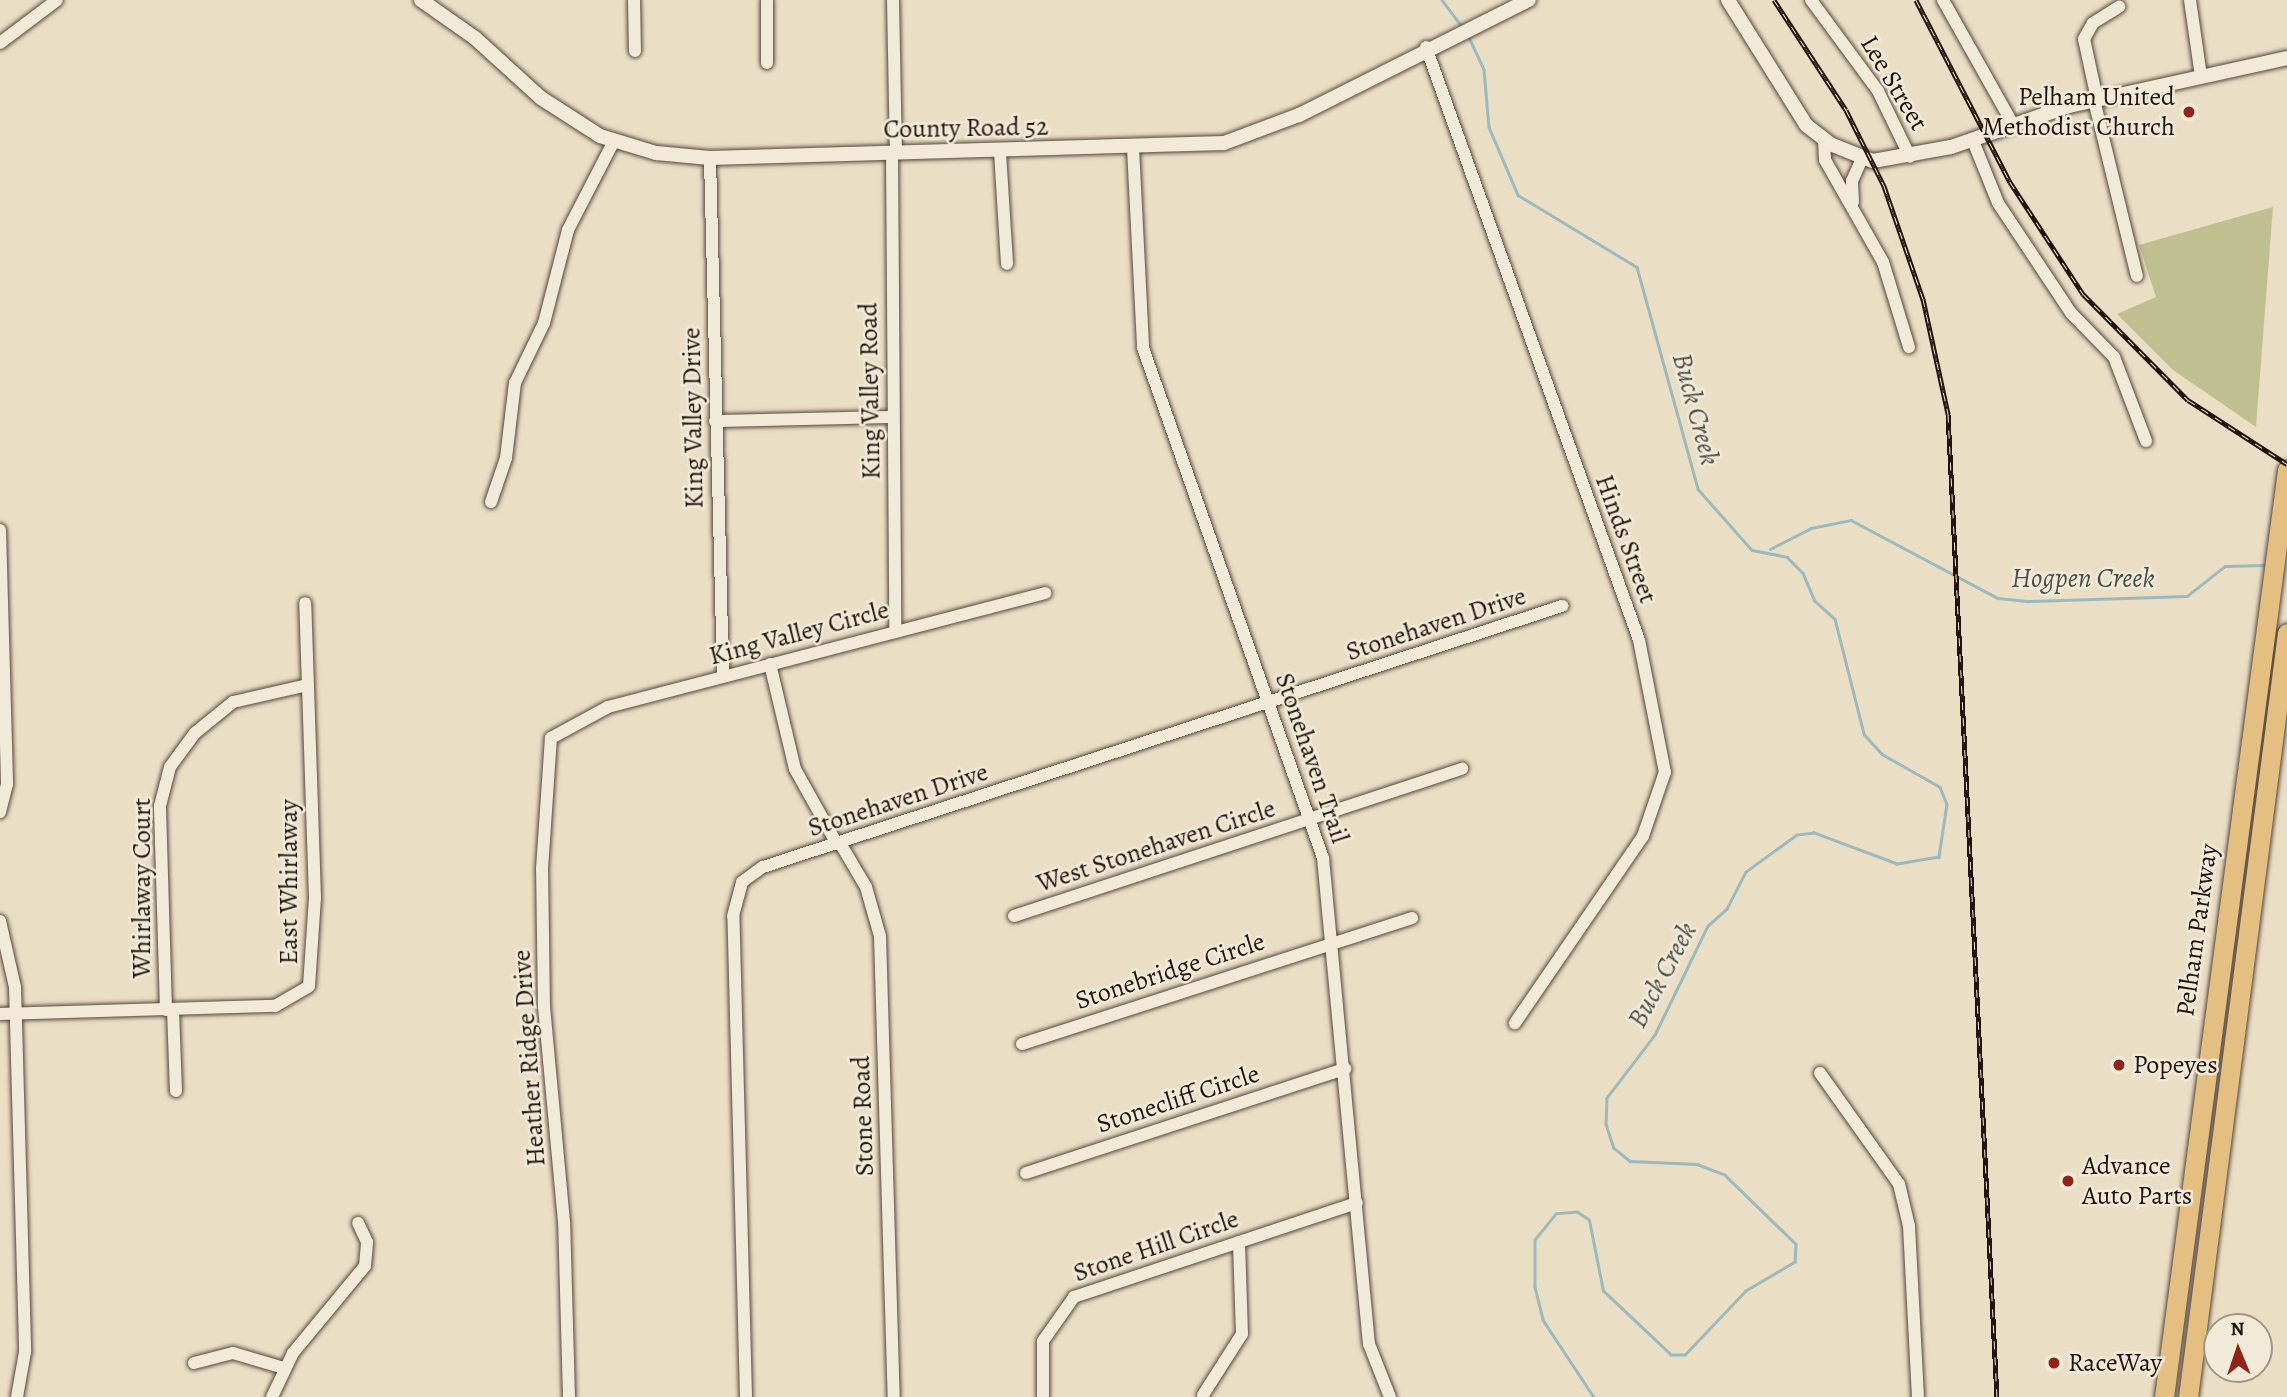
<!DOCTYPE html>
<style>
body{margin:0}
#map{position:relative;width:2287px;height:1397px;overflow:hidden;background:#eadec5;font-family:Alegreya,serif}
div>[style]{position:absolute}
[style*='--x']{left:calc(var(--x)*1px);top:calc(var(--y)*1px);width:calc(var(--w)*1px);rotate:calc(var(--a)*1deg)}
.green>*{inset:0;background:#bfbf8f}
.stream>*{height:2.5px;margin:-1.25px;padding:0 1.25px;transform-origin:1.25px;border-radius:1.25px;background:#9cbabe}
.roads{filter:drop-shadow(0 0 2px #54463a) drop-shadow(0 0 2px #54463a)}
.minor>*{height:12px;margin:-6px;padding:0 6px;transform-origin:6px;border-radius:6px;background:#f1ead9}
.tertiary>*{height:14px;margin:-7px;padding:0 7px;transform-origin:7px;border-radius:7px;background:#f1ead9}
.primary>*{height:19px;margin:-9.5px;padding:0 9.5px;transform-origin:9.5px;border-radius:9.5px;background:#e5bf82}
.rail>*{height:5px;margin-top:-2.5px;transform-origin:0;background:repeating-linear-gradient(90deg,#f1ead9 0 8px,#22140c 0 16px);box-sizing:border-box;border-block:2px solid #22140c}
.dots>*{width:19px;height:19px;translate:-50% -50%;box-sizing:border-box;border:4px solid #f1ead9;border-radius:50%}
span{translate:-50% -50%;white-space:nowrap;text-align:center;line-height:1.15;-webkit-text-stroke:5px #f1ead9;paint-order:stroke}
.street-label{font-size:26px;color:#22140c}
.poi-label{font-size:26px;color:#22140c}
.right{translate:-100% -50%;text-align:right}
.left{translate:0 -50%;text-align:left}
.water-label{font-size:28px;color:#4d4e4a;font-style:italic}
.north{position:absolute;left:2203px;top:1313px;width:70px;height:70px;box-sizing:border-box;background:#f1ead9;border:2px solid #9e9487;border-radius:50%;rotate:358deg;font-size:19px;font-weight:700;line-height:28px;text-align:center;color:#22140c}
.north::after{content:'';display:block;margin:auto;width:24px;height:32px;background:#8f2418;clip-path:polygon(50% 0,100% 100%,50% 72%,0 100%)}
</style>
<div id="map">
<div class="green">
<i style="clip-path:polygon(2273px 207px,2256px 427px,2173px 370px,2117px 314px,2156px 297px,2139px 245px)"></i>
</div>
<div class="stream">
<i style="--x:1442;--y:0;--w:34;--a:53"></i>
<i style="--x:1468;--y:35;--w:38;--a:65"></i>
<i style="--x:1484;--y:70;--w:57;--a:85"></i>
<i style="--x:1489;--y:127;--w:74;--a:66.9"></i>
<i style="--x:1518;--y:195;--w:139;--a:31.2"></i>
<i style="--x:1637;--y:267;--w:230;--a:74.6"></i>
<i style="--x:1698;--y:489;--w:81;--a:48.5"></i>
<i style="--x:1752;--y:550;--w:36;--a:11"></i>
<i style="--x:1787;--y:557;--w:23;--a:45"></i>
<i style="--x:1803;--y:573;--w:30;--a:67"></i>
<i style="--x:1815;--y:601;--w:27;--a:42"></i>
<i style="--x:1835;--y:619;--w:119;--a:75.8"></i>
<i style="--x:1864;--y:734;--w:27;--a:48"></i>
<i style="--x:1882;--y:754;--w:67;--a:29.6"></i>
<i style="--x:1940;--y:787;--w:18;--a:68"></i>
<i style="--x:1947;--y:804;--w:54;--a:98.6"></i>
<i style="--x:1939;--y:857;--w:43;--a:170.5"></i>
<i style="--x:1897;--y:864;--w:89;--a:-159.5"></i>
<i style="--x:1814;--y:833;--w:17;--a:173"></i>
<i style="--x:1797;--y:835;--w:63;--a:144"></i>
<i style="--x:1746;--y:872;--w:42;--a:117.2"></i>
<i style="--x:1727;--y:909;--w:25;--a:138"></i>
<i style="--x:1708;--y:926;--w:121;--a:115.9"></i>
<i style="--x:1655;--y:1035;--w:79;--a:127.3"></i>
<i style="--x:1607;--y:1098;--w:26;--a:92"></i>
<i style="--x:1606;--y:1124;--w:25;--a:72"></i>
<i style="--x:1614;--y:1148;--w:21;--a:39"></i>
<i style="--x:1630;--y:1161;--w:67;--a:2.6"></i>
<i style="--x:1697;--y:1164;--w:30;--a:21"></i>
<i style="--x:1725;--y:1175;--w:99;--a:44.2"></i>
<i style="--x:1796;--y:1244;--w:18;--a:93"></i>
<i style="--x:1795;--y:1262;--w:57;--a:149.4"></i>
<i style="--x:1746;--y:1291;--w:88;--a:133.6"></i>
<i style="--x:1685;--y:1355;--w:14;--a:180"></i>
<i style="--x:1671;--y:1355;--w:93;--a:-136.7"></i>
<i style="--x:1603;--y:1291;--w:72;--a:-101.2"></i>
<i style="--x:1589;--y:1220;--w:14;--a:-146"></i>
<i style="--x:1577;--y:1212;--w:21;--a:175"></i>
<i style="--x:1556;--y:1214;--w:33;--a:129"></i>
<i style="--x:1535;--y:1240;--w:47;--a:90"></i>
<i style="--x:1535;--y:1287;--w:34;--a:76"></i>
<i style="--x:1543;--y:1320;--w:92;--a:56.5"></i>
<i style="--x:1770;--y:549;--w:46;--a:-27.1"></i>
<i style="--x:1811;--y:528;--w:41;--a:-11.3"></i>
<i style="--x:1851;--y:520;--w:166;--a:28"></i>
<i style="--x:1998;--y:598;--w:31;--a:6"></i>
<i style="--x:2029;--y:601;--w:158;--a:-1.8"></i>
<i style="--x:2187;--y:596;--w:48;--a:-38.3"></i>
<i style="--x:2225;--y:566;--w:42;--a:-1.4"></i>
</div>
<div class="roads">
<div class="minor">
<i style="--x:634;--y:0;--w:51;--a:88.9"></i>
<i style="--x:767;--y:0;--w:63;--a:90"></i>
<i style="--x:893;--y:0;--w:153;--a:88.9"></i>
<i style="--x:1811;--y:0;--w:113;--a:53.6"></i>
<i style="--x:1878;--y:91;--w:73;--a:64.1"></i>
<i style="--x:1943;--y:0;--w:145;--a:60.6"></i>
<i style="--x:2190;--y:0;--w:77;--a:81.8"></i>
<i style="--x:0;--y:43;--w:71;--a:-37"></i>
<i style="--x:1426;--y:47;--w:630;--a:70.24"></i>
<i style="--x:1639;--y:640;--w:135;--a:78.9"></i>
<i style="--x:1665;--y:772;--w:68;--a:109"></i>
<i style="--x:1643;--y:836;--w:227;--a:124.4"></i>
<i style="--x:2097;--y:99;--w:61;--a:-102.2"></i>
<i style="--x:2084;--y:39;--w:18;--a:-61"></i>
<i style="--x:2093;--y:23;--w:31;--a:-32"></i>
<i style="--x:2094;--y:100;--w:181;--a:76.3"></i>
<i style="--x:1824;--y:140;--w:20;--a:87"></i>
<i style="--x:1825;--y:160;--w:117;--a:60.4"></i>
<i style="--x:1883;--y:262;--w:89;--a:73"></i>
<i style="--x:1973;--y:141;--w:67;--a:68"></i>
<i style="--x:1998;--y:203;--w:132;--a:56.4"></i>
<i style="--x:2071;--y:313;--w:62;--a:45.7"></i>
<i style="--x:2114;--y:357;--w:90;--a:69.1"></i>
<i style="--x:1133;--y:148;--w:200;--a:87.1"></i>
<i style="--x:1143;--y:348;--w:541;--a:70.56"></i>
<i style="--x:1323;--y:858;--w:488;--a:84.6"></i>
<i style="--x:1369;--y:1344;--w:57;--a:68.4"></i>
<i style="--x:1000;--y:152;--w:112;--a:86.4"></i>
<i style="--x:892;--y:153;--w:476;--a:89.6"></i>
<i style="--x:710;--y:158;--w:518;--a:88.56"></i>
<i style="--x:1853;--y:202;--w:21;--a:-93"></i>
<i style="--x:1852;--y:181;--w:24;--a:-66"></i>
<i style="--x:715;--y:421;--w:178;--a:-1.3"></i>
<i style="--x:491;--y:502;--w:46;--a:-71.2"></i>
<i style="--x:506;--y:458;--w:76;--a:-83.2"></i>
<i style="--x:515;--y:383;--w:67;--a:-64.2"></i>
<i style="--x:544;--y:323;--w:96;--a:-75.5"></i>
<i style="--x:568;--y:230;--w:100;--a:-62.7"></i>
<i style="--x:0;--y:530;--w:254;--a:88.4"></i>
<i style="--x:7;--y:784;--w:29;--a:104"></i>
<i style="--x:770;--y:664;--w:108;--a:76.6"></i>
<i style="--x:795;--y:769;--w:86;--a:60.8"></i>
<i style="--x:840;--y:843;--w:51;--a:59.4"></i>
<i style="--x:866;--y:887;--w:51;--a:74.1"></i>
<i style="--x:880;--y:936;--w:461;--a:88.3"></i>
<i style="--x:1014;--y:916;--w:472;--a:-18.2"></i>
<i style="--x:0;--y:921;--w:68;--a:77.2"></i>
<i style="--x:15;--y:987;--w:365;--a:88.4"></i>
<i style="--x:25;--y:1352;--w:46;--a:100.1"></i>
<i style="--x:166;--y:1010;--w:204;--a:-91.7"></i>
<i style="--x:160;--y:806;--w:40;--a:-75.6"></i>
<i style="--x:170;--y:767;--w:42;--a:-53.7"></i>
<i style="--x:195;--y:733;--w:49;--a:-39.2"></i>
<i style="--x:233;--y:702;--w:77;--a:-12.8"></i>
<i style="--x:173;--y:1010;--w:81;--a:87.9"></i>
<i style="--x:0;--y:1014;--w:275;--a:-1.7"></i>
<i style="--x:275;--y:1006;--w:39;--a:-30"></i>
<i style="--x:309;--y:986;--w:88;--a:-86.1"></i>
<i style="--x:315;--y:898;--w:295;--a:-91.9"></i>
<i style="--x:1022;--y:1044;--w:410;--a:-17.9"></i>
<i style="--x:1820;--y:1073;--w:136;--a:54.6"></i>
<i style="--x:1899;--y:1184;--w:43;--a:76.6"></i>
<i style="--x:1909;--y:1226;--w:171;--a:87"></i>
<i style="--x:1026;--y:1173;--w:336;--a:-18.1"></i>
<i style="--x:194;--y:1363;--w:40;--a:-14.4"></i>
<i style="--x:233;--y:1353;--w:53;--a:16.4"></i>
<i style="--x:1203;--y:1395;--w:72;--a:-57.4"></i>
<i style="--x:1242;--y:1334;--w:92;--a:-91.9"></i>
<i style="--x:272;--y:1397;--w:49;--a:-64.5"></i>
<i style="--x:293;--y:1353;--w:113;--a:-50.4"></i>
<i style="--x:365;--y:1266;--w:24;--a:-85"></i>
<i style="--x:367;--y:1242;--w:21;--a:-115"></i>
<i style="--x:569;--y:1397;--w:175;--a:-91.6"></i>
<i style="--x:564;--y:1222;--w:216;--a:-95.3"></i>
<i style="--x:544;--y:1007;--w:138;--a:-90.8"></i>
<i style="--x:542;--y:869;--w:131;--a:-86.1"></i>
<i style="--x:551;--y:738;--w:65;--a:-28.5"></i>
<i style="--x:608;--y:707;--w:452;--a:-14.6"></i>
<i style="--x:746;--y:1397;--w:481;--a:-91.5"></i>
<i style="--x:733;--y:916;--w:35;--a:-75"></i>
<i style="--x:742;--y:882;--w:26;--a:-36"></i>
<i style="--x:763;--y:867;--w:841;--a:-18.09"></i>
<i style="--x:1043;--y:1397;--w:56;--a:-90"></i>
<i style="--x:1043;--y:1341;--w:54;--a:-54.8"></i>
<i style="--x:1074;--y:1297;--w:298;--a:-18.4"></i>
</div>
<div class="tertiary">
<i style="--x:421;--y:0;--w:66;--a:35.1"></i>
<i style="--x:475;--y:38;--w:89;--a:42.3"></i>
<i style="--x:541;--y:98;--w:70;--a:32.8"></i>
<i style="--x:600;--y:136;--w:59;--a:16.9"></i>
<i style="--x:656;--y:153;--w:54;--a:5.3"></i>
<i style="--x:710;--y:158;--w:514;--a:-1.67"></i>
<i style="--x:1224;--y:143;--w:80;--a:-20.5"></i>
<i style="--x:1299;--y:115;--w:257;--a:-26.6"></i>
<i style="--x:1728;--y:0;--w:147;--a:58"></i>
<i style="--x:1806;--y:125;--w:31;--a:38"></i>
<i style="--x:1830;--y:144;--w:46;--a:21.6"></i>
<i style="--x:1873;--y:161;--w:79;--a:-10.2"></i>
<i style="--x:1951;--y:147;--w:125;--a:-19.2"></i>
<i style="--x:2069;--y:106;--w:223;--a:-12.4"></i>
</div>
<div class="primary">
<i style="--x:2164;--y:1397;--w:935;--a:-82.44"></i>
<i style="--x:2188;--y:1397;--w:770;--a:-82.62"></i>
</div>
</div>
<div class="rail">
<i style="--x:1774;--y:0;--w:131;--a:56.8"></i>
<i style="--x:1846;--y:110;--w:85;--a:63.4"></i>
<i style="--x:1884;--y:186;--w:120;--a:71"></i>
<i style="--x:1923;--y:299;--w:118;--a:77.7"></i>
<i style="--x:1948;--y:414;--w:984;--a:87.15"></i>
<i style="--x:1916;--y:0;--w:205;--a:62.7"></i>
<i style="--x:2010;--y:182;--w:134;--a:56.9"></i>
<i style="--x:2083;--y:294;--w:149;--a:45.3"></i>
<i style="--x:2188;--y:400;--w:118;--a:32.9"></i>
</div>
<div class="dots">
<i style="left:2189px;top:112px;background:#8f2418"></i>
<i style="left:2119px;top:1065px;background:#8f2418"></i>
<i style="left:2068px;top:1181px;background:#8f2418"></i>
<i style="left:2054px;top:1363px;background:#8f2418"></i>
</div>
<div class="street-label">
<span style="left:1894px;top:83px;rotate:59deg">Lee Street</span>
<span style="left:966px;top:128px;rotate:-1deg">County Road 52</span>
<span style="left:870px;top:391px;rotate:-91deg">King Valley Road</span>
<span style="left:693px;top:418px;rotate:-91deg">King Valley Drive</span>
<span style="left:1626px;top:539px;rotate:70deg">Hinds Street</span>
<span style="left:1436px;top:624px;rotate:-18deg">Stonehaven Drive</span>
<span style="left:799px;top:633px;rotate:-15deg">King Valley Circle</span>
<span style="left:1312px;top:758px;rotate:71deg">Stonehaven Trail</span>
<span style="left:898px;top:800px;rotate:-18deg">Stonehaven Drive</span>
<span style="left:1156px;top:846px;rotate:-18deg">West Stonehaven Circle</span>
<span style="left:289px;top:882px;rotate:-90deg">East Whirlaway</span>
<span style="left:142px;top:888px;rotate:-90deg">Whirlaway Court</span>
<span style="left:2197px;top:930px;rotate:-82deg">Pelham Parkway</span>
<span style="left:1170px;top:971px;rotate:-18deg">Stonebridge Circle</span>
<span style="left:529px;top:1058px;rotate:-94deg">Heather Ridge Drive</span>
<span style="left:1178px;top:1099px;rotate:-18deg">Stonecliff Circle</span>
<span style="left:863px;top:1116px;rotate:-92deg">Stone Road</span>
<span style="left:1156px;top:1246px;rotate:-19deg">Stone Hill Circle</span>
</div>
<div class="poi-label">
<span class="right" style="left:2175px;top:112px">Pelham United<br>Methodist Church</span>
<span class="left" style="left:2133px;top:1065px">Popeyes</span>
<span class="left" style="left:2082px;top:1181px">Advance<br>Auto Parts</span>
<span class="left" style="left:2068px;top:1363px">RaceWay</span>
</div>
<div class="water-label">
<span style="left:1696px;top:409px;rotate:75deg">Buck Creek</span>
<span style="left:2083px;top:578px">Hogpen Creek</span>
<span style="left:1662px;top:975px;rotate:-62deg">Buck Creek</span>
</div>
<div class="north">N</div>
</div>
